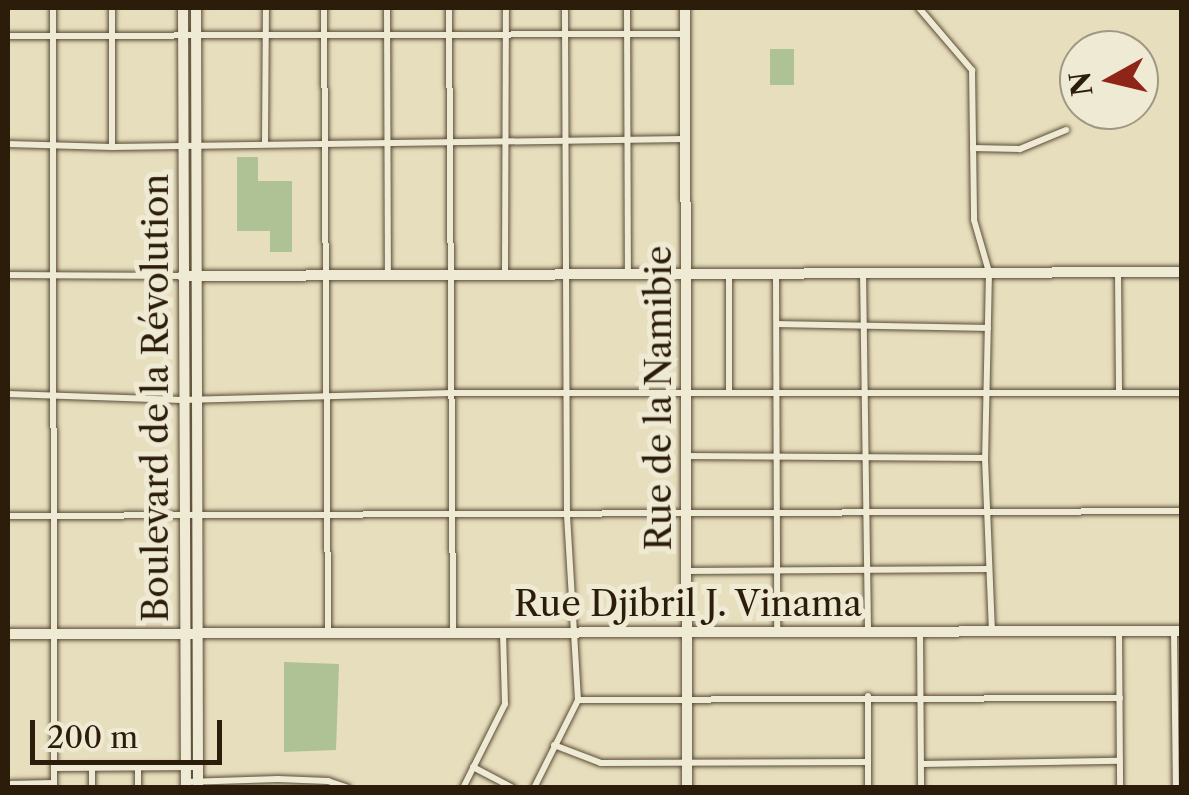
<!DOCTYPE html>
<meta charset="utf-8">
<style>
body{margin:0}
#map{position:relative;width:1189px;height:795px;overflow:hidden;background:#e7debd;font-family:"Libre Caslon Text",serif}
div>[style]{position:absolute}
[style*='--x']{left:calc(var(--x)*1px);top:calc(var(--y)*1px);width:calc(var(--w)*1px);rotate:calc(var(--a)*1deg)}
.green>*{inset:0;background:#aec296}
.roads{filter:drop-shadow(0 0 2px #5b4c37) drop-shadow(0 0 2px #5b4c37)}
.street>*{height:6px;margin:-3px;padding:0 3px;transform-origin:3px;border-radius:3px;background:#efead4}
.secondary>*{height:10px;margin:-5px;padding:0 5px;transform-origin:5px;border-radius:5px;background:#efead4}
span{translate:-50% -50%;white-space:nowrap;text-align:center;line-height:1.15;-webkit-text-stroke:10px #efead4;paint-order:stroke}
.street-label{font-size:35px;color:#2c1c0a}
.frame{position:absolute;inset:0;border:10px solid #2c1c0a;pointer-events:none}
.north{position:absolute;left:1059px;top:30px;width:100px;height:100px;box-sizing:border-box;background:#efead4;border:2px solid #a19883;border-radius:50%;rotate:262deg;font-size:28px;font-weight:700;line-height:40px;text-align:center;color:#2c1c0a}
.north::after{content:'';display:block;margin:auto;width:35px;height:45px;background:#8f2418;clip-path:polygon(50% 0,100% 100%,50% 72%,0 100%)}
.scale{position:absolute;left:30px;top:720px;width:192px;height:45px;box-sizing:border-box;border:5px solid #2c1c0a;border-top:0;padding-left:12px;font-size:30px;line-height:35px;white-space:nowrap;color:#2c1c0a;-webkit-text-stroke:8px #efead4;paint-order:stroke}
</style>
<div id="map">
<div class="green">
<i style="clip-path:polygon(770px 49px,794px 49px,794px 85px,770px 85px)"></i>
<i style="clip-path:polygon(237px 157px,258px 157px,258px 181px,292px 181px,292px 252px,270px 252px,270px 231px,237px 231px)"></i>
<i style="clip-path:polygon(284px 662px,339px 664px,336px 750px,284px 752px)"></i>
</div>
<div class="roads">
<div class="street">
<i style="--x:53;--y:8;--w:780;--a:89.93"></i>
<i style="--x:112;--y:8;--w:138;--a:90"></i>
<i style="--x:324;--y:8;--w:624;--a:89.63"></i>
<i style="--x:387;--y:8;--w:265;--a:89.8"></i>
<i style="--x:449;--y:8;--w:625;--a:89.63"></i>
<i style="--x:627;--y:8;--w:265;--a:89.8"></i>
<i style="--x:919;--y:8;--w:82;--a:49.5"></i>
<i style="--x:972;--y:70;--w:150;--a:89.2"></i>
<i style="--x:974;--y:220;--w:54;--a:73.9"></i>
<i style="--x:989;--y:272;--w:186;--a:91.2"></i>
<i style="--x:985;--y:458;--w:172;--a:87.7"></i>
<i style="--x:8;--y:36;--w:677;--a:-0.17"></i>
<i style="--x:265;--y:143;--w:135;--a:-89.6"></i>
<i style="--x:8;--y:144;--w:104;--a:1.7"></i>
<i style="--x:112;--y:147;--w:572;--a:-0.8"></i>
<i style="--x:973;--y:148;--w:47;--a:1.2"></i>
<i style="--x:1020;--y:149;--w:50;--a:-22.4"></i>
<i style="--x:863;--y:272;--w:359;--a:89.2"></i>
<i style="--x:505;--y:273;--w:265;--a:-89.8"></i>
<i style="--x:1118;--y:273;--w:119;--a:89.5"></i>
<i style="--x:776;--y:274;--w:357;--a:89.8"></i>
<i style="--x:8;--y:275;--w:173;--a:0.3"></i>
<i style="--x:729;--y:275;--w:118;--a:90"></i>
<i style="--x:777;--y:324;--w:211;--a:1.1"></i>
<i style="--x:8;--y:394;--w:174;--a:2"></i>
<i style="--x:182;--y:400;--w:270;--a:-1.5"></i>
<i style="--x:452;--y:393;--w:730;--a:0"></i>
<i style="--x:687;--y:456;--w:298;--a:0.4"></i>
<i style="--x:8;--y:516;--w:1174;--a:-0.24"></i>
<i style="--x:688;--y:571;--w:300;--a:-0.4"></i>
<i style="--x:1119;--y:631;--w:157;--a:89.6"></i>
<i style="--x:1174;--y:631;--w:157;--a:89.3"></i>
<i style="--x:920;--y:632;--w:156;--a:89.6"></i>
<i style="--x:868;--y:696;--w:92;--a:90"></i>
<i style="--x:578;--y:700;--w:542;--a:-0.21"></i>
<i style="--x:554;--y:745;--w:50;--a:21"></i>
<i style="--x:601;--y:763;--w:267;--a:-0.2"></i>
<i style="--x:921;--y:764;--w:199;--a:-0.9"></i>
<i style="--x:473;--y:767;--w:45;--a:27.7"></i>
<i style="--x:54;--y:768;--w:144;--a:-0.4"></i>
<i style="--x:92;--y:768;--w:20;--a:90"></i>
<i style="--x:138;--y:768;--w:20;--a:90"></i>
<i style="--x:186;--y:782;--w:92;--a:-1.9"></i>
<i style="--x:278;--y:779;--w:50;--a:2.3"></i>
<i style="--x:328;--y:781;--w:21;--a:19"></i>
<i style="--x:8;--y:784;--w:46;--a:-1.2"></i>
<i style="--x:463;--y:788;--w:94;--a:-63.4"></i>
<i style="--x:505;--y:704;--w:70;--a:-91.6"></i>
<i style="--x:534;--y:788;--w:98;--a:-63.4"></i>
<i style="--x:578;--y:700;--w:185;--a:-93.4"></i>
<i style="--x:567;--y:515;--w:507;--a:-90.23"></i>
</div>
<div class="secondary">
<i style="--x:183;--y:8;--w:780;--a:89.78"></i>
<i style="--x:196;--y:8;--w:780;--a:89.85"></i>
<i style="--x:685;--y:8;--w:780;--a:89.85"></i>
<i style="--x:182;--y:276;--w:1000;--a:-0.23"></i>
<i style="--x:8;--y:634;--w:1174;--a:-0.15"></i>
</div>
</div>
<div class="street-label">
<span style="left:156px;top:398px;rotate:-90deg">Boulevard de la Révolution</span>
<span style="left:659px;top:398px;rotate:-90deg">Rue de la Namibie</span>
<span style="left:688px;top:604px">Rue Djibril J. Vinama</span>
</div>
<div class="frame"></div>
<div class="north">N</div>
<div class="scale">200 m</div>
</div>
